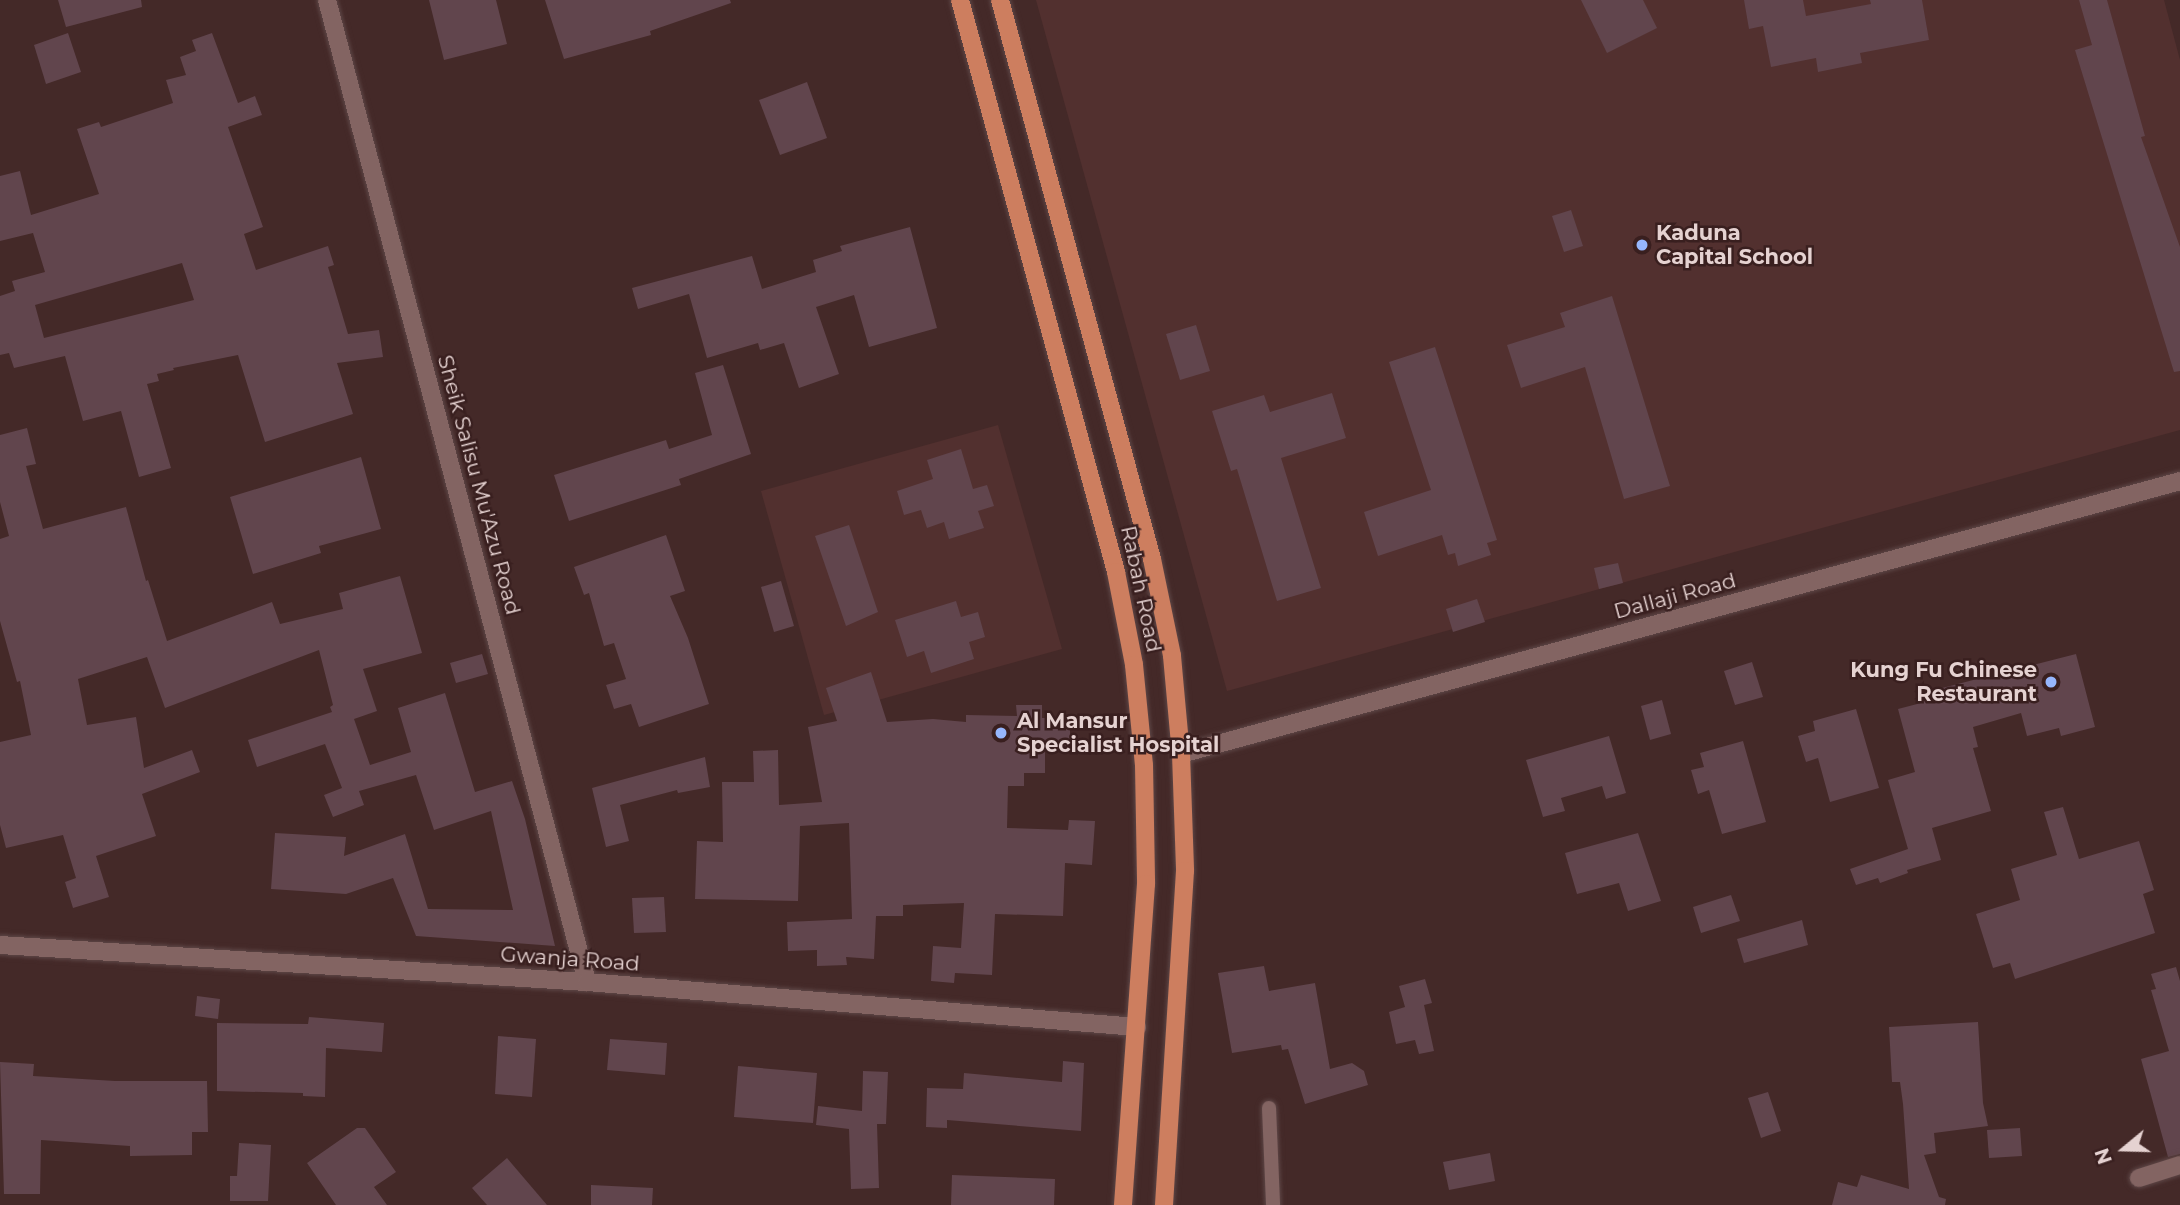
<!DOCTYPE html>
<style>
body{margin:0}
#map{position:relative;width:2180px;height:1205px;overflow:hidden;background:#442928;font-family:Montserrat,sans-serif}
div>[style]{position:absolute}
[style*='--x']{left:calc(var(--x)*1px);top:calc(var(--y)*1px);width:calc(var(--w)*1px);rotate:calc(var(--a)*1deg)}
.built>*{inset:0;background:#52302f}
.building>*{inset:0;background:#61454d}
.roads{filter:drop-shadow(0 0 2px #5e4747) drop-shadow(0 0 2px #5e4747)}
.service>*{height:14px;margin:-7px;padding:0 7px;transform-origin:7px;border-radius:7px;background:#836462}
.minor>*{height:18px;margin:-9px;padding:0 9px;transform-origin:9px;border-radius:9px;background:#836462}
.tertiary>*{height:18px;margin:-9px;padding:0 9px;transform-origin:9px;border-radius:9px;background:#836462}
.primary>*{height:18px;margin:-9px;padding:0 9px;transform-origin:9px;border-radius:9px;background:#cd7e5f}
.dots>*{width:19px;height:19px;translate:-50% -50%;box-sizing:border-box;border:4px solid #391f1f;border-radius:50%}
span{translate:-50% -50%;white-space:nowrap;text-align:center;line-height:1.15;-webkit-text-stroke:5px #391f1f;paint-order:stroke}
.poi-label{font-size:21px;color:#e5d2d1;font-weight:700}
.left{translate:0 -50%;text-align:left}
.right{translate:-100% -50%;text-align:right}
.street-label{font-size:21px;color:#e5d2d1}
.north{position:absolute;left:2089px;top:1114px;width:70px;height:70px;-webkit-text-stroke:5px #391f1f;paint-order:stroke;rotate:251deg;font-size:19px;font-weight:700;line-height:28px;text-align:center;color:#e5d2d1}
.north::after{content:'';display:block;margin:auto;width:24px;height:32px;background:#e5d2d1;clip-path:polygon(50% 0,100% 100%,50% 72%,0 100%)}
</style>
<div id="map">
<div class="built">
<i style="clip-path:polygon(1036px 0,2164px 0,2180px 60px,2180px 430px,1227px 691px)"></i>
<i style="clip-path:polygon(998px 425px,1062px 649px,824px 715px,761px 491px)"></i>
</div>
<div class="building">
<i style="clip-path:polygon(58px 0,141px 0,142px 7px,66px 27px)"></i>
<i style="clip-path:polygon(429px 0,496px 0,507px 44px,444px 60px)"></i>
<i style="clip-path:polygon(545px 0,730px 0,731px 3px,650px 31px,651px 35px,564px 59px)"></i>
<i style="clip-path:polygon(1581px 0,1643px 0,1657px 28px,1607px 53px)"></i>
<i style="clip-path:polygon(1744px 0,1803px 0,1806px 16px,1871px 4px,1870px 0,1922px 0,1929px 40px,1860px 53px,1862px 63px,1818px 72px,1816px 58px,1771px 67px,1763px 26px,1749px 29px)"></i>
<i style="clip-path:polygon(2079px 0,2107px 0,2145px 136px,2141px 137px,2180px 247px,2180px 371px,2174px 372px,2075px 50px,2092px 45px)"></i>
<i style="clip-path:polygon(68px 33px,81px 72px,46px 84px,34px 45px)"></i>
<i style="clip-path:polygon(evenodd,212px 33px,238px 103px,255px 96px,262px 115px,228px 127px,263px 227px,244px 234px,256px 270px,328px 246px,334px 265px,328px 267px,348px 334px,379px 330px,383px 357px,337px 363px,353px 414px,265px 442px,238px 355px,173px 368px,174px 370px,157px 374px,159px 381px,147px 384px,171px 468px,139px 477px,121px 411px,83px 421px,65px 356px,14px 368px,9px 353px,0 355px,0 296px,15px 291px,12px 281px,45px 272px,33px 233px,0 241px,0 176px,20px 171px,31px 215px,99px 194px,77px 129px,99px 122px,101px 127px,173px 103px,166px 80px,186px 75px,180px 57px,196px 51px,192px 40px,212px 33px,182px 263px,194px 300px,44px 338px,35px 305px,182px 263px)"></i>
<i style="clip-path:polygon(807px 82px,827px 138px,780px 155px,759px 100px)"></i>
<i style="clip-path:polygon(1571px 210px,1583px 246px,1564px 252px,1552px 216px)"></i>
<i style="clip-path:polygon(910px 227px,937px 328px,869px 347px,854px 295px,816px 307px,839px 374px,799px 388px,784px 343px,760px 350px,758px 343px,707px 358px,689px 294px,638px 309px,632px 288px,752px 256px,762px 289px,816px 272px,813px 260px,842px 251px,840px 246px)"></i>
<i style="clip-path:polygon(1612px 296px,1670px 486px,1624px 499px,1585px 367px,1521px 388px,1507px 345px,1565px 327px,1560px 313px)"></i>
<i style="clip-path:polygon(1196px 325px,1210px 371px,1180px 380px,1166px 334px)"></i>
<i style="clip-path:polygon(1435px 347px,1497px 540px,1487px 543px,1491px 555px,1458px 566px,1455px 553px,1448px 555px,1442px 535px,1378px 556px,1364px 512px,1431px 490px,1389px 362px)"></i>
<i style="clip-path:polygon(723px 365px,751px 454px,679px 479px,681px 485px,569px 521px,554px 475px,666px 440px,669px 449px,712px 435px,695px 373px)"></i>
<i style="clip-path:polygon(1332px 393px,1346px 438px,1281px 458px,1321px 588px,1277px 601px,1237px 469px,1231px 471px,1212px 411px,1264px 395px,1270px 412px)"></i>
<i style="clip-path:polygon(27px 428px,36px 464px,26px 466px,43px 529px,126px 507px,146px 581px,148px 580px,167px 641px,272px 602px,280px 624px,343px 609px,339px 593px,400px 576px,422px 653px,363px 669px,377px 711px,354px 719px,370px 765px,411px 752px,398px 708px,445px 693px,475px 792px,512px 781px,525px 819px,555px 946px,416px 936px,393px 878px,346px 894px,271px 889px,275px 833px,346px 837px,344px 856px,405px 834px,428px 909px,513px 910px,491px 811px,434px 830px,416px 775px,359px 791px,364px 805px,333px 817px,324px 795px,342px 788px,325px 744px,257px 767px,248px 740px,332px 712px,330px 707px,333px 705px,319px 650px,165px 708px,147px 657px,78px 679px,87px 725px,136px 717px,144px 768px,192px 750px,200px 772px,142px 794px,156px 836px,96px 856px,109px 897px,73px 908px,65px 882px,76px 878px,63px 835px,6px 848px,0 825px,0 742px,31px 735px,20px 681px,17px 682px,0 621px,0 539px,9px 536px,0 502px,0 435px)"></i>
<i style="clip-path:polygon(961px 449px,973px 489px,987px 485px,994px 506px,978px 511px,984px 528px,949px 539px,944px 522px,927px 528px,921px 510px,904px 515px,897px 491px,933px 479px,927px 460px)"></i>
<i style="clip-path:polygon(361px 457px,381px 529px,319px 546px,321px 553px,253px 574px,230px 497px)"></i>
<i style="clip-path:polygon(849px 525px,878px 612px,846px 626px,815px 536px)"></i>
<i style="clip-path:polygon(666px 535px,685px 591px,670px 596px,688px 638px,709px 704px,639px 727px,631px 704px,614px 709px,606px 685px,626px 679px,614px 643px,604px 646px,589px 593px,584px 595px,574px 567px)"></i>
<i style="clip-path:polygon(1618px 563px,1623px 583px,1599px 589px,1594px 568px)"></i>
<i style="clip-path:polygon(781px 581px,794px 626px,774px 632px,761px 587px)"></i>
<i style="clip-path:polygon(1477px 599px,1485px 622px,1453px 632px,1446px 609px)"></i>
<i style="clip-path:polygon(956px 601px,961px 617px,978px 612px,985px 637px,969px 642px,974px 659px,931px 673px,924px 651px,907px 657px,895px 620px)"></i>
<i style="clip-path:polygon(482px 654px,488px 674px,456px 683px,450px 663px)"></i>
<i style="clip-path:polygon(2076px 654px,2095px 727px,2061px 736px,2059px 728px,2027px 736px,2021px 713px,1973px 727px,1978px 747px,1973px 748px,1991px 811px,1932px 828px,1941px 860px,1907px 870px,1908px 873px,1880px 883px,1878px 878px,1856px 885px,1850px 869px,1908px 849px,1888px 780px,1915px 772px,1898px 709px,1921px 703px,1919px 694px,1981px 678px,1980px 674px,2003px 667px,2005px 672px)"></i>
<i style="clip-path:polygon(1752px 662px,1763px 697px,1735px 705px,1724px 671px)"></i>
<i style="clip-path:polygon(871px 672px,887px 722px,933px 719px,966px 722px,966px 715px,1017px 716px,1016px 705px,1042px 705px,1042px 718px,1070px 718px,1070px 746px,1045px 745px,1045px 773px,1024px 773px,1024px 786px,1008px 786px,1007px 828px,1068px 830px,1069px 820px,1095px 821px,1092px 865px,1065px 863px,1063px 916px,995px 914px,992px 975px,955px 973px,954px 983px,931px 981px,933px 946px,961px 948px,964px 903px,903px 905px,903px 916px,876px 916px,874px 959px,846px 957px,847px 965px,817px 966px,817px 950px,788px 951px,787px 922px,852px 919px,849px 823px,800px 826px,798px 901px,695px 899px,697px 841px,723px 842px,722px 782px,754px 782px,753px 751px,778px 750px,779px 805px,822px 802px,808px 727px,837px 721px,826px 688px)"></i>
<i style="clip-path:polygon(1662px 700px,1671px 734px,1650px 740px,1641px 706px)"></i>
<i style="clip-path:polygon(1856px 709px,1879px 788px,1830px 802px,1818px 758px,1806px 762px,1798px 736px,1815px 731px,1813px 721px)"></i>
<i style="clip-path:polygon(1609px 736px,1626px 793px,1606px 799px,1602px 786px,1561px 798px,1565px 811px,1543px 817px,1526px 760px)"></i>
<i style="clip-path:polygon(1743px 741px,1766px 822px,1722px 834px,1709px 790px,1698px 794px,1691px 770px,1704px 767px,1700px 753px)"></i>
<i style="clip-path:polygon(705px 757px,710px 787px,678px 793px,677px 790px,620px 805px,629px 841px,606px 847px,592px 788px)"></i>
<i style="clip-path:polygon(2063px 807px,2079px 859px,2139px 841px,2154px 890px,2143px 894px,2155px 933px,2015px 979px,2010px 963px,1993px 968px,1976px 914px,2020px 900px,2011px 869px,2057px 855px,2044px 812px)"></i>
<i style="clip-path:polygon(1638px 833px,1661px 901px,1628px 911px,1619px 883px,1577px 894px,1565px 853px)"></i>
<i style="clip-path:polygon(1731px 895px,1740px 921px,1701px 933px,1693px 907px)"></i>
<i style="clip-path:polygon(664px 897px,666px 932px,634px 933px,632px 898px)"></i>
<i style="clip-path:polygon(1802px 920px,1808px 945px,1744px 963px,1737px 939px)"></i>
<i style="clip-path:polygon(1264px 966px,1269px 991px,1315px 983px,1330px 1069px,1352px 1063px,1364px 1071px,1368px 1085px,1305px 1104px,1288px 1049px,1282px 1050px,1281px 1045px,1232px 1053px,1218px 973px)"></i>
<i style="clip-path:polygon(2176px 967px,2180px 981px,2180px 1154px,2168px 1157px,2141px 1059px,2169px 1051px,2151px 990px,2156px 989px,2151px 974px)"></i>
<i style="clip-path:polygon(1425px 979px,1432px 1003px,1424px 1005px,1434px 1051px,1419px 1054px,1415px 1040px,1396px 1044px,1389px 1012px,1405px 1007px,1399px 986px)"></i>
<i style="clip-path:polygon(197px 996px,220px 999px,218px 1019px,195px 1016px)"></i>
<i style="clip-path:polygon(309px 1017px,384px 1023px,382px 1052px,326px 1048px,325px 1097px,303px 1096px,303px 1093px,217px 1091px,217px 1023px,308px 1024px)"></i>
<i style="clip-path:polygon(1978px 1022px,1983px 1103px,1988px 1126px,1934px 1133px,1936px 1153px,1924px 1155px,1939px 1197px,1946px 1199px,1945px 1205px,1832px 1205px,1838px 1182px,1857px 1187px,1861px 1175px,1909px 1189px,1903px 1104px,1900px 1082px,1892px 1082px,1889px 1027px)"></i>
<i style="clip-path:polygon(498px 1036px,536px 1039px,532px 1097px,495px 1094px)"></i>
<i style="clip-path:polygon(610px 1039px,667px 1043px,665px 1075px,607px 1070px)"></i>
<i style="clip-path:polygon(1063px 1061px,1084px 1063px,1081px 1131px,947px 1120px,947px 1128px,926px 1127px,927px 1088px,963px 1089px,964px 1073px,1062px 1082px)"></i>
<i style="clip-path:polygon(0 1062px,34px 1064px,33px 1076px,115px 1081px,207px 1081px,208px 1132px,192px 1132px,192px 1155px,130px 1156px,130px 1146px,41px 1140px,40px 1194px,4px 1194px)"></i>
<i style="clip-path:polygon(738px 1066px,817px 1073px,813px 1123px,734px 1117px)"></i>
<i style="clip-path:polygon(863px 1071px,888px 1072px,886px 1124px,877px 1124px,879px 1188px,851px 1189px,849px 1129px,816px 1125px,818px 1106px,862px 1111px)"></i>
<i style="clip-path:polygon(1768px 1092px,1781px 1131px,1761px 1138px,1748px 1098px)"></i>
<i style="clip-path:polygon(357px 1128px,365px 1128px,396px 1172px,374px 1187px,387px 1205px,336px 1205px,307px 1163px)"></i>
<i style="clip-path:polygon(2020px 1128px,2022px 1156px,1989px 1158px,1987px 1130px)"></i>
<i style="clip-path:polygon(239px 1143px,271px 1145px,268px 1201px,230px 1201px,230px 1176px,237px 1176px)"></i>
<i style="clip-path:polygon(1490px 1153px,1495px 1181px,1449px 1190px,1443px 1162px)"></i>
<i style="clip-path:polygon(507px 1158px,547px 1205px,487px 1205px,472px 1188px)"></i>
<i style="clip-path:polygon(952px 1175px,1055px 1179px,1054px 1205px,951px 1205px)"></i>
<i style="clip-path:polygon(591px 1185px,653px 1188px,652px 1205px,591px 1205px)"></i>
</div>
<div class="roads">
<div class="service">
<i style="--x:1269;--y:1108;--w:97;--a:87.6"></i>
</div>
<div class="minor">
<i style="--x:327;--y:0;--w:1016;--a:75.17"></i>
<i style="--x:0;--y:945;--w:588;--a:3.61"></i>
<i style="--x:587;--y:982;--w:552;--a:4.68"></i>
<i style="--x:2139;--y:1178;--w:43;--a:-17.6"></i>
</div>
<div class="tertiary">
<i style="--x:1181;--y:754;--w:1036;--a:-15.28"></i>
</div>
<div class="primary">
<i style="--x:960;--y:0;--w:593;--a:74.74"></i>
<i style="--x:1116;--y:572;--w:95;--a:79"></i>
<i style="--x:1134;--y:665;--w:100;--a:84.3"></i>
<i style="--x:1144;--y:765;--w:119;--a:89"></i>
<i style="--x:1146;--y:884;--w:322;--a:94.1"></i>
<i style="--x:1000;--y:0;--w:579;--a:74.79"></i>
<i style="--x:1152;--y:559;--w:99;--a:78.3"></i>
<i style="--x:1172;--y:656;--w:98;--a:84.8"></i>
<i style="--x:1181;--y:754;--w:117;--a:88"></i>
<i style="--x:1185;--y:871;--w:335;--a:93.6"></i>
</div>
</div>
<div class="dots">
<i style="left:1642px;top:245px;background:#96b6fd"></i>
<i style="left:2051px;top:682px;background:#96b6fd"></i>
<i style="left:1001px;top:733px;background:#96b6fd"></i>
</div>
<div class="poi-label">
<span class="left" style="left:1656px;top:245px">Kaduna<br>Capital School</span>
<span class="right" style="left:2037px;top:682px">Kung Fu Chinese<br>Restaurant</span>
<span class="left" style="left:1017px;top:733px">Al Mansur<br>Specialist Hospital</span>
</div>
<div class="street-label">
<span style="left:479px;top:485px;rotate:75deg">Sheik Salisu Mu'Azu Road</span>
<span style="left:1141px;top:589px;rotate:78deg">Rabah Road</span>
<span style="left:1675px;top:596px;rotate:-15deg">Dallaji Road</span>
<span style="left:570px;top:959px;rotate:4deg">Gwanja Road</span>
</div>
<div class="north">N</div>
</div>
